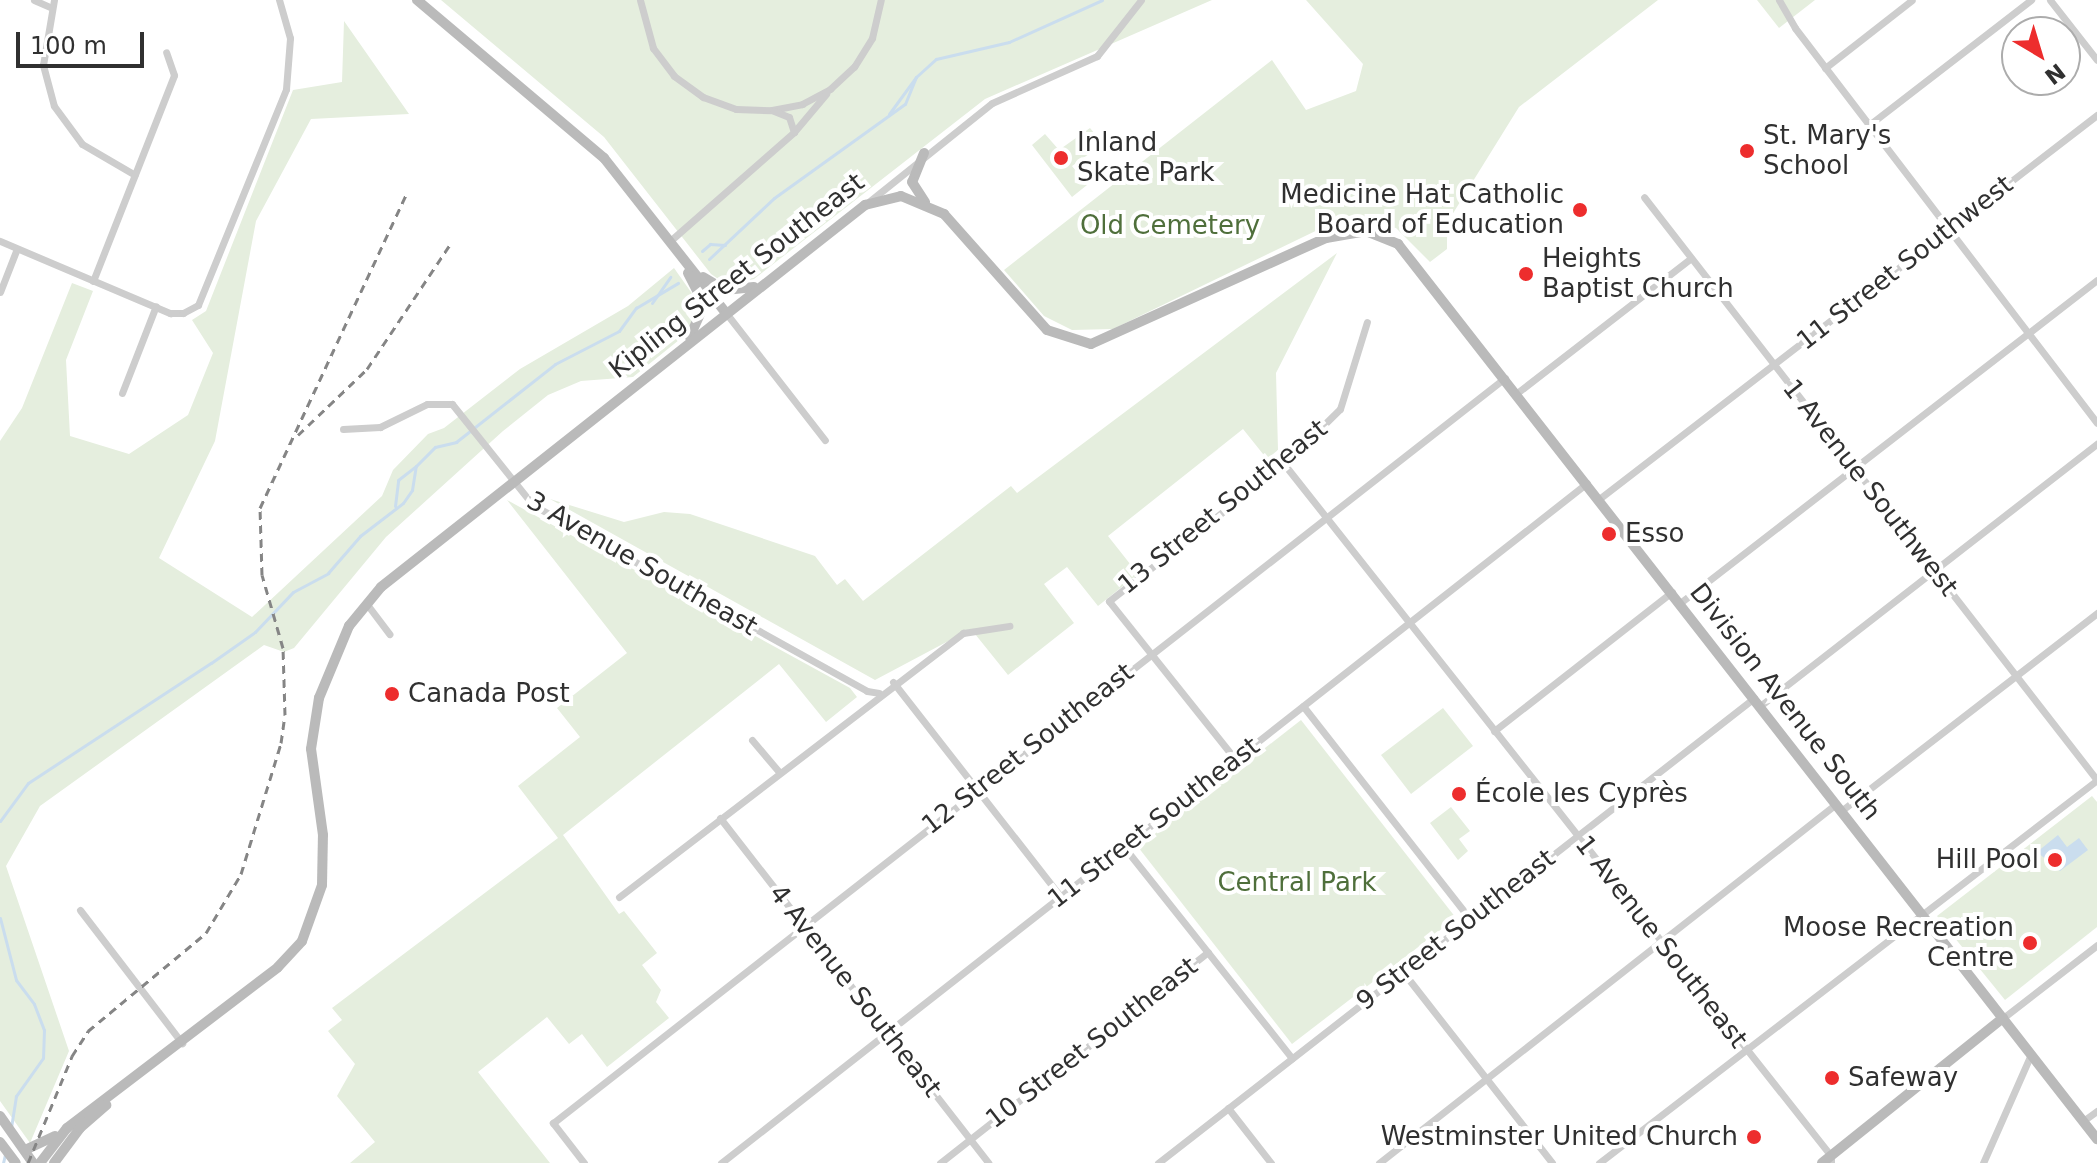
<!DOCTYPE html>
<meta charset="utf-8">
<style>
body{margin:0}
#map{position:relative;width:2097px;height:1163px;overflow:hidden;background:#fff;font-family:"DejaVu Sans",sans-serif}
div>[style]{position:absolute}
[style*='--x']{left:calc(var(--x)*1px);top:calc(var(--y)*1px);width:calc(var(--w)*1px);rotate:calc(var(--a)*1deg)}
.green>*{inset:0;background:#e5eede}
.water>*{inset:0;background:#caddee}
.stream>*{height:3px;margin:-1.5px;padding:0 1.5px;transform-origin:1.5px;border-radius:1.5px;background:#caddee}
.street>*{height:7px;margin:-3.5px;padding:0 3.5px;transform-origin:3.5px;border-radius:3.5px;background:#cdcdcd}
.secondary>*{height:10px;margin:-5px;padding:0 5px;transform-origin:5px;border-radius:5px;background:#bababa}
.rail>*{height:3px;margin-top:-1.5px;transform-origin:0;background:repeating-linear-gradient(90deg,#858585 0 8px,transparent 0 14px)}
.dots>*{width:22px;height:22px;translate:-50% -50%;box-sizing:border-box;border:4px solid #fff;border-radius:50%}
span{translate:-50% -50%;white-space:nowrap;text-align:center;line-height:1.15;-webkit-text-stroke:8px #fff;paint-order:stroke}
.poi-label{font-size:26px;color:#303030}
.left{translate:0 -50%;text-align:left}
.right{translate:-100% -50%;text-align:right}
.park-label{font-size:26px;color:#4f6f3b}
.street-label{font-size:26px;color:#303030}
.north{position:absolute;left:2001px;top:16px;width:80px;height:80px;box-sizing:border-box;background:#fff;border:2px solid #acacac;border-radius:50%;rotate:142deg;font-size:22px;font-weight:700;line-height:32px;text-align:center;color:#303030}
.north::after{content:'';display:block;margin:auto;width:28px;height:36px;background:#ed2d2d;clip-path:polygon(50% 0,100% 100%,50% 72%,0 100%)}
.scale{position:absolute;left:16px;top:32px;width:128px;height:36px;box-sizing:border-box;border:4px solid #303030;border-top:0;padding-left:10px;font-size:24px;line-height:28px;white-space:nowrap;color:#303030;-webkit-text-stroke:6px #fff;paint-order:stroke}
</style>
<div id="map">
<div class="green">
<i style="clip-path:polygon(441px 0,1212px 0,985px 99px,754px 279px,727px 285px,711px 274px,604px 137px)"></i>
<i style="clip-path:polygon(1306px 0,1658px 0,1519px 107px,1447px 223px,1447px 249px,1430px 262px,1396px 228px,1355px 220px,1330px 224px,1113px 329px,1072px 330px,1044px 316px,1004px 270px,1272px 60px,1306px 110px,1356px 91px,1363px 64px)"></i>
<i style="clip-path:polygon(1757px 0,1815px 0,1779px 28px)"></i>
<i style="clip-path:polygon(344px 21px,409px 114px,311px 119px,256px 221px,215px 441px,159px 558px,252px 617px,382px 496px,393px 470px,428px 434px,444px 428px,520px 369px,628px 306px,674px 268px,698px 302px,699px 312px,679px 340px,633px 377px,581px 381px,548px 395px,503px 431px,386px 537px,294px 648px,284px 652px,264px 645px,40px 806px,6px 866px,69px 1051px,30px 1143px,0 1101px,0 441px,22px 408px,72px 283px,93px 291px,66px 360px,70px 436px,129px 454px,188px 415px,213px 353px,192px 320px,206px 311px,293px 90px,342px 82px)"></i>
<i style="clip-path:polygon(1090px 128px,1103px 144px,1072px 166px,1087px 185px,1072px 197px,1032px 145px,1045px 134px,1059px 150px)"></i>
<i style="clip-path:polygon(1337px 253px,1276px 373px,1278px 450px,1267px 459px,1243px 429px,1108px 536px,1138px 574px,1098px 606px,1067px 567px,1044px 584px,1074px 623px,1008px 675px,971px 629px,875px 680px,550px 499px,624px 522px,664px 512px,690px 514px,815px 556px,837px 585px,845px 579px,863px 601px,1011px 486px,1017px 493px)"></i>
<i style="clip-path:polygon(507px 500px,850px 688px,857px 697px,826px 722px,779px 664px,563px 835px,619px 914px,624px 911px,657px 953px,642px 965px,661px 990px,656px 1002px,669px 1018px,607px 1067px,582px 1034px,569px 1044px,547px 1017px,478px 1072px,550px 1163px,350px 1163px,375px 1142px,337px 1096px,355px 1064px,328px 1031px,342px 1020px,332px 1008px,558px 838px,518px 786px,580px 737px,557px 708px,627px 653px)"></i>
<i style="clip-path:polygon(1443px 708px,1473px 746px,1411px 794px,1381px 755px)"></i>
<i style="clip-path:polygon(1301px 720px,1456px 918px,1292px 1044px,1138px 847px)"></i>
<i style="clip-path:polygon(2092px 796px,2097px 802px,2097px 927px,2005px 1000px,1937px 916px)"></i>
<i style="clip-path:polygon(1451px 807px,1470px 831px,1459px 839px,1468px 851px,1458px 860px,1430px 823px)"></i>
</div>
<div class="water">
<i style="clip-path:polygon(2058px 835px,2067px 847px,2079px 838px,2088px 850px,2060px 871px,2037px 852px)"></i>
</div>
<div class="stream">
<i style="--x:889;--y:114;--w:46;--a:-53.9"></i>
<i style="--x:702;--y:251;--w:11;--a:-41"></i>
<i style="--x:710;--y:244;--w:15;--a:4"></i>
<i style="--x:709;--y:259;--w:89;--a:-43.2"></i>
<i style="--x:774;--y:198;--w:161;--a:-35.7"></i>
<i style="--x:905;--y:104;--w:29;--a:-68"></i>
<i style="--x:916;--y:77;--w:27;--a:-42"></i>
<i style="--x:936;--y:59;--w:75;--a:-13.1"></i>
<i style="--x:1009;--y:42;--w:102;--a:-24.3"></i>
<i style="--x:652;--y:303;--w:32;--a:-55"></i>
<i style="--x:395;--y:506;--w:26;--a:-83"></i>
<i style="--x:398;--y:480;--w:23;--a:-38"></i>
<i style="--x:0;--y:821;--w:47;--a:-53.6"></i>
<i style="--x:28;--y:783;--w:219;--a:-33.3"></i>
<i style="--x:211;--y:663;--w:54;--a:-35.2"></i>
<i style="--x:255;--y:632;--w:55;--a:-46.5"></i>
<i style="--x:293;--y:592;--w:40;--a:-28"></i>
<i style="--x:328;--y:573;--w:49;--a:-49.1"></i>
<i style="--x:360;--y:536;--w:54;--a:-37.5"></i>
<i style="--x:403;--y:503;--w:16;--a:-55"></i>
<i style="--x:412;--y:490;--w:24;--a:-81"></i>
<i style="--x:416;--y:466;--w:27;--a:-45"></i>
<i style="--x:435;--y:447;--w:22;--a:-13"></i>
<i style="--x:456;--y:442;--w:126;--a:-38.2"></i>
<i style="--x:555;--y:364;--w:72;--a:-27.3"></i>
<i style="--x:619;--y:331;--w:29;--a:-54"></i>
<i style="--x:636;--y:308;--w:49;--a:-30.8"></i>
<i style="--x:0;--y:918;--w:64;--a:75.5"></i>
<i style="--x:16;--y:980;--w:30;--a:53"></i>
<i style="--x:34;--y:1004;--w:28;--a:69"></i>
<i style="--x:44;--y:1030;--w:28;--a:92"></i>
<i style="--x:43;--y:1058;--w:47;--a:125.4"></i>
<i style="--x:16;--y:1096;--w:31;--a:99"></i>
<i style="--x:3;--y:1163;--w:9;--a:-77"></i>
</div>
<div class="street">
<i style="--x:34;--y:0;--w:17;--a:24"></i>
<i style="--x:54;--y:0;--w:66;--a:99.6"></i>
<i style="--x:43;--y:65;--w:42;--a:75"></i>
<i style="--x:54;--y:106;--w:47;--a:53.6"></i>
<i style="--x:82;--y:144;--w:61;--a:30.3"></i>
<i style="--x:640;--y:0;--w:50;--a:74.8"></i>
<i style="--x:653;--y:48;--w:35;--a:53"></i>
<i style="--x:674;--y:76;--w:36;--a:36"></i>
<i style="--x:703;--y:97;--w:35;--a:20"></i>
<i style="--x:736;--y:109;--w:36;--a:2"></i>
<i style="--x:772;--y:110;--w:31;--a:-11"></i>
<i style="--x:802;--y:104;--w:32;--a:-28"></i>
<i style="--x:830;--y:89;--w:33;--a:-43"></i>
<i style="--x:854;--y:67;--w:34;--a:-58"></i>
<i style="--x:872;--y:38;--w:39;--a:-77"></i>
<i style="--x:1779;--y:0;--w:32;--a:60"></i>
<i style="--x:1795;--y:28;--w:497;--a:52.6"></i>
<i style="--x:2050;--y:0;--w:76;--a:51.9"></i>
<i style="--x:1825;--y:68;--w:110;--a:-38"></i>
<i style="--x:774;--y:111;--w:16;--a:22"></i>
<i style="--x:789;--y:117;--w:16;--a:72"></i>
<i style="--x:1869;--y:125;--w:205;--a:-37.7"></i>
<i style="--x:866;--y:204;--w:161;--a:-38.7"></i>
<i style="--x:992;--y:103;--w:115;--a:-24.1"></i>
<i style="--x:1097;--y:56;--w:71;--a:-51.8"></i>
<i style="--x:0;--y:241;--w:185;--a:23"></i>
<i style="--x:170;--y:313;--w:13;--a:0"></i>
<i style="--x:183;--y:313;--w:17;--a:-28"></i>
<i style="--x:198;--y:305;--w:233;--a:-67.8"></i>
<i style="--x:286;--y:89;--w:51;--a:-85.5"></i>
<i style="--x:290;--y:38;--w:40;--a:-106"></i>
<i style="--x:670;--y:241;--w:165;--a:-41.3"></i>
<i style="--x:794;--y:132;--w:50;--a:-49.9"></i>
<i style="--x:93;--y:281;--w:221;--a:-68.5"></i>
<i style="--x:174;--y:75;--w:24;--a:-109"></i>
<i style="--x:0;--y:292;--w:44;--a:-68.7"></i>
<i style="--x:726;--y:313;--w:161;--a:52.1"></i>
<i style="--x:122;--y:393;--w:93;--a:-68.7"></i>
<i style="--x:1517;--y:393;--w:220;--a:-37.8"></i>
<i style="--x:343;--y:429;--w:37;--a:-3"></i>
<i style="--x:380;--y:427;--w:52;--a:-26.1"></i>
<i style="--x:427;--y:404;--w:25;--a:0"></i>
<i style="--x:452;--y:404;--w:129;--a:51.3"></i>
<i style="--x:533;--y:505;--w:382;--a:29.1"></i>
<i style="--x:867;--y:691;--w:12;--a:9"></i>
<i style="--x:1284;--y:464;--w:882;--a:51.67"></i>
<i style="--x:1831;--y:1156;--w:7;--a:90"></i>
<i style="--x:1599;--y:499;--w:629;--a:-37.64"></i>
<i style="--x:366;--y:603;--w:39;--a:53"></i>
<i style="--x:1680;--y:603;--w:527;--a:-37.76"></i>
<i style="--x:893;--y:682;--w:271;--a:52"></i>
<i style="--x:1303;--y:706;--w:271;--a:51.9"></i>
<i style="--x:1760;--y:706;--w:427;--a:-37.9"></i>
<i style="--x:1494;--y:731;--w:226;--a:-38"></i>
<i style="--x:752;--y:740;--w:42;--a:49.8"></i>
<i style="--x:1235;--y:759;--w:202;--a:-128.6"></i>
<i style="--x:1109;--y:601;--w:222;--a:-38.1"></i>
<i style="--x:1284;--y:464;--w:78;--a:-44.5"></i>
<i style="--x:1340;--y:409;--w:91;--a:-72.8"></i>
<i style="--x:1841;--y:811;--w:324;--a:-37.7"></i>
<i style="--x:720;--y:818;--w:437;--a:52.1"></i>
<i style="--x:1124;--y:847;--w:270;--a:51.5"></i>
<i style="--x:619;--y:897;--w:434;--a:-37.5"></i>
<i style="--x:963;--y:633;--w:47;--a:-8.7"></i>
<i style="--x:80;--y:910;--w:168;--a:52.5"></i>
<i style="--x:1403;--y:972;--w:242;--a:52"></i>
<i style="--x:2003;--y:1018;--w:119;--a:-37.8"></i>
<i style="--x:1228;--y:1108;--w:70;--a:52"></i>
<i style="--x:2083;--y:1121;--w:17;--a:-36"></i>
<i style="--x:584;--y:1163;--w:51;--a:-127.8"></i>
<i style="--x:553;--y:1123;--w:1209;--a:-38.05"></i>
<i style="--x:721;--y:1163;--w:1101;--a:-38.14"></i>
<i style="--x:940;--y:1163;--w:341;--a:-38.2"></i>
<i style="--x:1158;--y:1163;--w:756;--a:-37.96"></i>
<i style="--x:1379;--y:1163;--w:581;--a:-38.15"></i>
<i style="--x:1599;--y:1163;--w:628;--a:-37.56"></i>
<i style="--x:2097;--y:780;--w:738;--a:-127.85"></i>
<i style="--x:1983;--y:1163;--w:119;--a:-66.2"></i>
</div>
<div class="secondary">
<i style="--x:417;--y:0;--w:245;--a:40.2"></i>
<i style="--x:604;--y:158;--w:197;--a:51.8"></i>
<i style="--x:924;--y:153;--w:31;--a:112"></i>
<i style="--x:912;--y:182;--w:24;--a:57"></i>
<i style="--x:688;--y:273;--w:36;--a:63"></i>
<i style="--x:704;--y:305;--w:35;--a:114"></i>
<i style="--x:703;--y:277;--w:26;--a:31"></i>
<i style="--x:725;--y:290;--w:29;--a:-6"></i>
<i style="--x:0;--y:1116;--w:57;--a:54.9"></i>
<i style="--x:0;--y:1142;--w:26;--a:53"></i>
<i style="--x:25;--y:1150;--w:33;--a:-25"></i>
<i style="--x:40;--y:1163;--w:44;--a:-52.4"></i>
<i style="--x:67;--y:1128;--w:265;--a:-37.3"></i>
<i style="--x:278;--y:967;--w:35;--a:-47"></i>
<i style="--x:302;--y:941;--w:59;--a:-70.3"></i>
<i style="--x:322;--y:885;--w:50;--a:-88.9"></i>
<i style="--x:323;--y:835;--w:87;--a:-97.9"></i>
<i style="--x:311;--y:749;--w:52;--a:-81.1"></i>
<i style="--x:319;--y:698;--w:78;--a:-67.4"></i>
<i style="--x:349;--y:626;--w:50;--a:-50.6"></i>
<i style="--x:381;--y:587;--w:617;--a:-38.28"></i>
<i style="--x:865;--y:205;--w:37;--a:-14"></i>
<i style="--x:901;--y:196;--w:47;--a:22.7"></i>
<i style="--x:944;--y:214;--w:155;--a:48.4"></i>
<i style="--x:1047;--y:330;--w:46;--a:17.7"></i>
<i style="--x:1091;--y:344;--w:258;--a:-24.3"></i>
<i style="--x:1326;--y:238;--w:41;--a:-9.9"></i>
<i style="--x:1366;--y:231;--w:35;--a:22"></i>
<i style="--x:1398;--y:244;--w:1136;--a:52.01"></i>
<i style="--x:54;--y:1163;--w:44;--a:-53.4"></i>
<i style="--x:80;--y:1128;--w:35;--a:-41"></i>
<i style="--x:1822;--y:1163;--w:232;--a:-38.7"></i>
</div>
<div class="rail">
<i style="--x:298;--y:435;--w:95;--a:-43.7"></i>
<i style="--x:367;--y:369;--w:151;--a:-56.3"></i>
<i style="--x:28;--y:1163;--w:116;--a:-67.6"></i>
<i style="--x:72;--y:1056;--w:30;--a:-57"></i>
<i style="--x:88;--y:1031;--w:153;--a:-39.7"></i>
<i style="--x:206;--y:933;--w:69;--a:-59.3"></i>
<i style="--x:241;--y:874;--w:137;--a:-73"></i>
<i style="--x:281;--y:743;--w:28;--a:-82"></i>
<i style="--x:285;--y:715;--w:67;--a:-91.7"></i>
<i style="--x:283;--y:648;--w:76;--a:-106"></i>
<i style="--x:262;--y:575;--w:67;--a:-91.7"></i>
<i style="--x:260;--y:508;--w:348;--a:-65"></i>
</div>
<div class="dots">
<i style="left:1747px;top:151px;background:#ed2d2d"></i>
<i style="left:1061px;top:158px;background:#ed2d2d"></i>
<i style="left:1580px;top:210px;background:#ed2d2d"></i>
<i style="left:1526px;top:274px;background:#ed2d2d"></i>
<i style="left:1609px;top:534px;background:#ed2d2d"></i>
<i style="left:392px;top:694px;background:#ed2d2d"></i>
<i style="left:1459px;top:794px;background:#ed2d2d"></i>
<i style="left:2055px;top:860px;background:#ed2d2d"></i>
<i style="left:2030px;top:943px;background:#ed2d2d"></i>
<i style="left:1832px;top:1078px;background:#ed2d2d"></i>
<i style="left:1754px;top:1137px;background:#ed2d2d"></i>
</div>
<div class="poi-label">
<span class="left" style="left:1763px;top:151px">St. Mary's<br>School</span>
<span class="left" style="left:1077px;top:158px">Inland<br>Skate Park</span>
<span class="right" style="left:1564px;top:210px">Medicine Hat Catholic<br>Board of Education</span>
<span class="left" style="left:1542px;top:274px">Heights<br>Baptist Church</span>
<span class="left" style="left:1625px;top:534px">Esso</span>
<span class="left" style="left:408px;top:694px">Canada Post</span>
<span class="left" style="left:1475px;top:794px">École les Cyprès</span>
<span class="right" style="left:2039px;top:860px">Hill Pool</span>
<span class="right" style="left:2014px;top:943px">Moose Recreation<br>Centre</span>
<span class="left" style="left:1848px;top:1078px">Safeway</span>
<span class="right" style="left:1738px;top:1137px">Westminster United Church</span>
</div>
<div class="park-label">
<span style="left:1170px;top:226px">Old Cemetery</span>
<span style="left:1297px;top:883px">Central Park</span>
</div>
<div class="street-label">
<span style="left:1905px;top:263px;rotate:-38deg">11 Street Southwest</span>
<span style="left:737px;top:276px;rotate:-38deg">Kipling Street Southeast</span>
<span style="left:1870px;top:488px;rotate:52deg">1 Avenue Southwest</span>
<span style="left:1223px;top:507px;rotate:-39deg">13 Street Southeast</span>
<span style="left:642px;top:564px;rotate:30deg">3 Avenue Southeast</span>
<span style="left:1785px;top:702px;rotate:52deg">Division Avenue South</span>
<span style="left:1028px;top:749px;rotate:-38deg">12 Street Southeast</span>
<span style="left:1154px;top:823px;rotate:-38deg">11 Street Southeast</span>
<span style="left:1456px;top:930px;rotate:-38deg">9 Street Southeast</span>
<span style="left:1661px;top:942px;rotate:52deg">1 Avenue Southeast</span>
<span style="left:855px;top:991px;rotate:52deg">4 Avenue Southeast</span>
<span style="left:1092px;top:1043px;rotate:-38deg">10 Street Southeast</span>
</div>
<div class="north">N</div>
<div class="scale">100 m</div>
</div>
